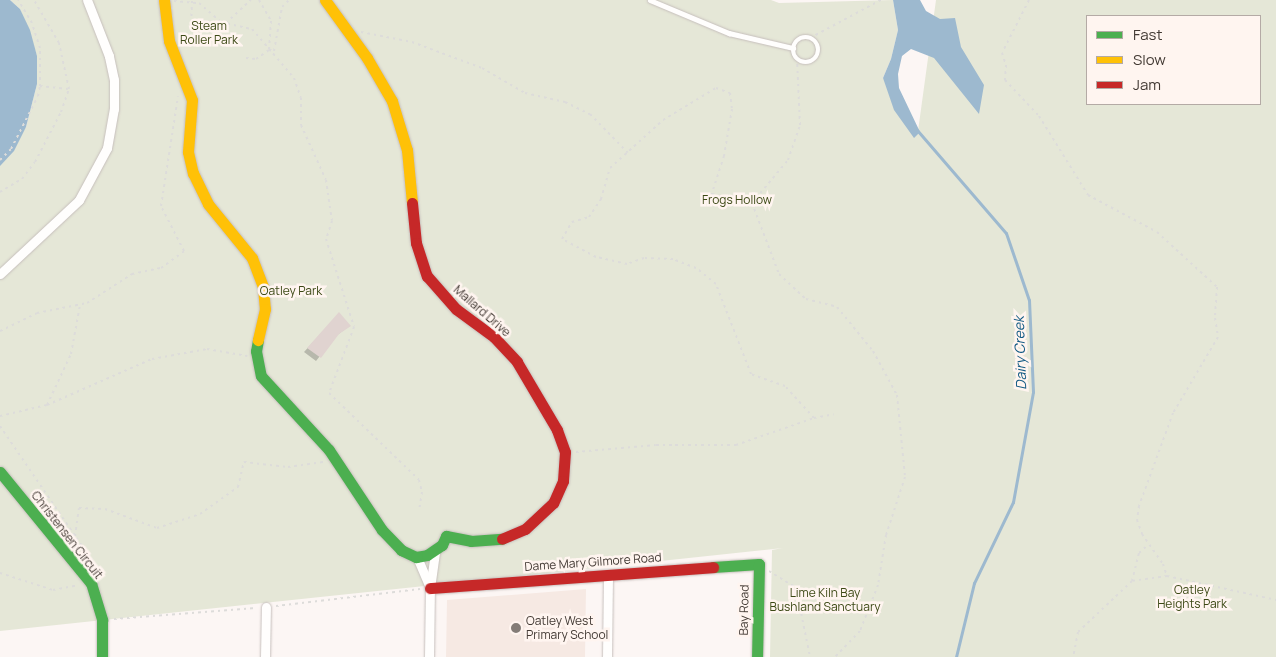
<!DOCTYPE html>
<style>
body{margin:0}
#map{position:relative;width:1276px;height:657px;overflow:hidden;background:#fcf6f4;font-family:Manrope,sans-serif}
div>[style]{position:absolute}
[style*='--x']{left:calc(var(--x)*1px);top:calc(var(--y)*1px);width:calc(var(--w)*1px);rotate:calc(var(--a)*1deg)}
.built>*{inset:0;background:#f6e9e3}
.green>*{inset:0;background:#e5e7d7}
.water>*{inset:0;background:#9db9cf}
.shadow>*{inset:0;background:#0003}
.stream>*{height:3px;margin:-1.5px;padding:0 1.5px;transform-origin:1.5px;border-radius:1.5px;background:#9db9cf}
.building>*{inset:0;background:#e0d3d0}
.path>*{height:2px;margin-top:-1px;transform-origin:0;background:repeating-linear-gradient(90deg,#dddcda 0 2.5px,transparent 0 6.5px)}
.roads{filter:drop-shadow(0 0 1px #c6bfbc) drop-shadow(0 0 1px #c6bfbc)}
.lane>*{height:4.5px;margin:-2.25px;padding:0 2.25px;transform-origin:2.25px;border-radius:2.25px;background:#fffefd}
.lane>.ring{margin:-2.25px;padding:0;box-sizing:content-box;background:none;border:4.5px solid #fffefd;border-radius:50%}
.street>*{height:9px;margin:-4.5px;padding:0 4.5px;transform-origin:4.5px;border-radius:4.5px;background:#fffefd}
.fast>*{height:11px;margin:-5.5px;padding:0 5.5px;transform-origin:5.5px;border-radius:5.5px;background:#4caf50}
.slow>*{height:11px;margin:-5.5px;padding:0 5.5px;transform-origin:5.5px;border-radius:5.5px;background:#ffc107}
.jam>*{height:11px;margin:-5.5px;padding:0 5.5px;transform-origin:5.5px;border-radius:5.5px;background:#c62828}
.dots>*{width:14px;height:14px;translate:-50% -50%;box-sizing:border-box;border:2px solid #fff5f0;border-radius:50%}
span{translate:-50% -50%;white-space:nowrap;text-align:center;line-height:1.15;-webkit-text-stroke:5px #fff5f0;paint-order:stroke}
.park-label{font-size:12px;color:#3c4915}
.street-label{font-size:12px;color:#433a34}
.poi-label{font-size:12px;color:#433a34}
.left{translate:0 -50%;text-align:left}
.water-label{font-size:14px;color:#125a84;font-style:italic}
.legend{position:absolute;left:1086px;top:15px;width:175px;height:90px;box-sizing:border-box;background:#fff5f0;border:1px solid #b4aaa5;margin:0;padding:6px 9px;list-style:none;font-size:15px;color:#433a34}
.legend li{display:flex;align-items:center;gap:10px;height:25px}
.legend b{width:25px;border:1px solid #b4aaa5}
</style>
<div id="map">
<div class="built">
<i style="clip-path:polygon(586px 589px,585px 657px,446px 657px,447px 600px)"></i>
</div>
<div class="green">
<i style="clip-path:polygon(evenodd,10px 0,771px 0,779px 3px,893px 0,898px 30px,891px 59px,883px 78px,918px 131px,936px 0,1276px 0,1276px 657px,770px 657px,772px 550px,783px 548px,0 631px,0 164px,26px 127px,37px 84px,37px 56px,20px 9px,10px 0,1087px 16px,1260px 16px,1260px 104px,1087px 104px,1087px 16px)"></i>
</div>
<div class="water">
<i style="clip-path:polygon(0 0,10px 0,20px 9px,30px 30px,37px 56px,37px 84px,26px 127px,14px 151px,0 166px)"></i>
<i style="clip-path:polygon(893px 0,920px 0,926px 11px,940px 19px,955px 18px,961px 47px,984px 85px,979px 114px,934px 58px,911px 49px,902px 56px,898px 74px,899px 88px,920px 132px,914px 138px,894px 110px,883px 78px,891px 59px,898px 30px)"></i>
</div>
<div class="shadow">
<i style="clip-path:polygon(335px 318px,349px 326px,336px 336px,316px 361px,304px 352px)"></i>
</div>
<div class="stream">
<i style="--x:917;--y:130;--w:136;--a:49.2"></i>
<i style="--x:1006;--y:233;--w:71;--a:71.1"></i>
<i style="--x:1029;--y:300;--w:92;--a:87.5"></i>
<i style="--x:1033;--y:392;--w:112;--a:100.3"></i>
<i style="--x:1013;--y:502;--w:90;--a:115.7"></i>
<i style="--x:974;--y:583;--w:76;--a:103.7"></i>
</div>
<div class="building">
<i style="clip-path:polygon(339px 312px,351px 326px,339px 334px,321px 358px,307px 348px)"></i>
</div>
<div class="path">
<i style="--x:259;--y:0;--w:24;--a:60"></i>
<i style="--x:271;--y:21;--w:29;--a:94"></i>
<i style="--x:1029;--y:0;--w:59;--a:117"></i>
<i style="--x:1002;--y:53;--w:13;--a:72"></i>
<i style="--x:1006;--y:65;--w:15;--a:94"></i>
<i style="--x:1005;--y:80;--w:50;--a:46.6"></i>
<i style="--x:1039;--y:116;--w:93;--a:58.2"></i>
<i style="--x:1088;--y:195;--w:78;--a:28.2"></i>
<i style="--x:1157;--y:232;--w:81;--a:42.5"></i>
<i style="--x:1217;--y:287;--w:31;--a:94"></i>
<i style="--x:1215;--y:318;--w:19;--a:81"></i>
<i style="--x:1218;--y:337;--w:88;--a:120.6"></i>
<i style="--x:1173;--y:413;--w:99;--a:110.1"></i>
<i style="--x:1139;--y:506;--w:14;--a:98"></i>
<i style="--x:1137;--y:520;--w:15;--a:70"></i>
<i style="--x:1142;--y:534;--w:37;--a:55"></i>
<i style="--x:1163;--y:564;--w:13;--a:72"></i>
<i style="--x:1167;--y:576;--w:35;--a:172"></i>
<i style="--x:1132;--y:581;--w:74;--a:136.6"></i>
<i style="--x:1078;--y:632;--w:25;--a:101"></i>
<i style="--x:174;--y:1;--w:25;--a:5"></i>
<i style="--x:199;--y:3;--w:29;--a:41"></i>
<i style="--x:221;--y:22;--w:32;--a:13"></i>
<i style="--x:252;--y:29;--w:65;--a:49.4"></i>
<i style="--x:294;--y:78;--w:21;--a:71"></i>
<i style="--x:301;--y:98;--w:27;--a:90"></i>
<i style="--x:301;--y:125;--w:60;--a:65.6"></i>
<i style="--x:326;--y:180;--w:41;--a:81.7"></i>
<i style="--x:332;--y:221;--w:19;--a:108"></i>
<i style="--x:326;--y:239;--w:92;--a:72.3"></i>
<i style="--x:354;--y:327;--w:71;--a:110.7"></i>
<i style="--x:329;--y:393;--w:125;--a:44"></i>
<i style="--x:419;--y:480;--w:12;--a:76"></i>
<i style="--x:422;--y:492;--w:19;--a:99"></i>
<i style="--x:226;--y:23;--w:34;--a:-43"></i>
<i style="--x:191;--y:29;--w:29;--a:-88"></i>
<i style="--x:361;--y:32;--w:52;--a:11.1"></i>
<i style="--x:412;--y:42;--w:75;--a:20.4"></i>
<i style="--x:482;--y:68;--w:50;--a:30.2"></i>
<i style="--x:525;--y:93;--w:41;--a:12.7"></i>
<i style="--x:565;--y:102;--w:28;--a:26"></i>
<i style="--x:590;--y:114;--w:54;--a:45.7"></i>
<i style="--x:810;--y:38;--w:81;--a:-28.2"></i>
<i style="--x:246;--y:58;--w:10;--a:6"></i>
<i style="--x:256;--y:59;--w:16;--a:-35"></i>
<i style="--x:269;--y:50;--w:5;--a:11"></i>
<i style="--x:274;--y:51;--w:45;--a:-79.7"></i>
<i style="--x:282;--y:7;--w:10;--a:-45"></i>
<i style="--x:40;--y:86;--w:28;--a:6"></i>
<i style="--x:0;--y:160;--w:16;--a:-45"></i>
<i style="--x:11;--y:149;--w:59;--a:-63"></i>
<i style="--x:38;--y:96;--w:10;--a:-79"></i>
<i style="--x:40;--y:86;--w:38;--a:-90"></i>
<i style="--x:40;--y:48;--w:26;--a:-108"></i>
<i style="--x:32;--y:23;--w:27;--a:-121"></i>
<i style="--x:0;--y:192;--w:26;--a:-31"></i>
<i style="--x:22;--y:179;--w:21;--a:-53"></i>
<i style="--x:35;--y:162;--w:56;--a:-62.5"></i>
<i style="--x:61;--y:112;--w:24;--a:-71"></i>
<i style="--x:69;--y:89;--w:47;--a:-102.3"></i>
<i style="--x:59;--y:43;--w:50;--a:-120.2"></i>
<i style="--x:752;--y:203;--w:76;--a:69.2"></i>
<i style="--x:779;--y:274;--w:37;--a:43"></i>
<i style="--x:806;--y:299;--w:32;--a:14"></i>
<i style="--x:837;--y:307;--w:57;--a:50.7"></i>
<i style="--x:873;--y:351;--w:50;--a:61.4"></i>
<i style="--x:897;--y:395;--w:82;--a:84.4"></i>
<i style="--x:905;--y:477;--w:61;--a:108.1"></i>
<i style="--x:886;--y:535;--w:51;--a:99.1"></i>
<i style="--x:878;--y:585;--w:49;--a:111.4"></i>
<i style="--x:860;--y:631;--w:36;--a:134"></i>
<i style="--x:752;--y:203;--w:56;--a:-50.1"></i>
<i style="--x:788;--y:160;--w:37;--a:-71"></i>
<i style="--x:800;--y:125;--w:65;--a:-92.6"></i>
<i style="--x:0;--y:331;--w:41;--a:-25.9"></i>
<i style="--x:37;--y:313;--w:51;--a:-11.3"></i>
<i style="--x:87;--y:303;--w:54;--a:-32.8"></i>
<i style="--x:132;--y:274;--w:30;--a:-12"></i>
<i style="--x:161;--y:268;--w:29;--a:-36"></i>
<i style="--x:184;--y:251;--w:51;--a:-117.1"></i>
<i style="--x:161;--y:206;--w:111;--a:-81.2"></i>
<i style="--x:47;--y:405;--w:115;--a:-23.7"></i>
<i style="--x:152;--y:359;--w:56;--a:-10.3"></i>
<i style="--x:207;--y:349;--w:41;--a:9.9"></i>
<i style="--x:0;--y:416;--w:48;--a:-13.2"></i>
<i style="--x:47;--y:405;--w:56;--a:-64.8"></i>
<i style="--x:71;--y:354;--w:50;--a:-79.6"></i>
<i style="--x:814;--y:418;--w:20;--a:-11"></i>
<i style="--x:0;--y:426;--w:133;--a:55.7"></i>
<i style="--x:576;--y:452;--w:80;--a:-5"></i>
<i style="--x:656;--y:445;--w:80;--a:0"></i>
<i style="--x:736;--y:445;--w:83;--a:-19.1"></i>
<i style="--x:814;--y:418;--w:43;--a:-132.2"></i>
<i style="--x:785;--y:386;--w:36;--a:-161"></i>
<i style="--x:751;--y:374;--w:97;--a:-111.3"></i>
<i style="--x:716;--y:284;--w:26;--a:-141"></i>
<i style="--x:696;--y:268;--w:25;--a:-159"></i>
<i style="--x:673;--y:259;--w:29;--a:-178"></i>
<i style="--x:644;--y:258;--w:18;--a:161"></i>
<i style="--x:627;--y:264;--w:32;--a:-167"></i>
<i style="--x:596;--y:257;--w:38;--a:-152"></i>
<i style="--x:562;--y:239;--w:20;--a:-60"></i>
<i style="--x:572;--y:222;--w:18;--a:-16"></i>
<i style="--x:589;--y:217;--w:22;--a:-56"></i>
<i style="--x:601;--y:199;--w:32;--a:-74"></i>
<i style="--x:610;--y:168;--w:72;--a:-42.2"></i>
<i style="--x:663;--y:120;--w:62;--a:-31.1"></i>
<i style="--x:716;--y:88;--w:15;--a:20"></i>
<i style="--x:730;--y:93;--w:16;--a:83"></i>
<i style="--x:732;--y:109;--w:48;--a:99.7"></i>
<i style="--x:724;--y:156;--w:40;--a:108"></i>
<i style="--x:712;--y:194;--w:41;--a:12.7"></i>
<i style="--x:769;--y:571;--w:32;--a:32"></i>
<i style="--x:796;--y:588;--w:70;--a:78.5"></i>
<i style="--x:0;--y:573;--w:56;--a:17.8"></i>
<i style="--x:53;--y:590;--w:25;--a:-11"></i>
<i style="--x:98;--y:574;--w:14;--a:-111"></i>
<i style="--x:93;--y:561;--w:31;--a:-126"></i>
<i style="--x:75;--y:536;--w:28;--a:-82"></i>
<i style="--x:79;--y:508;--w:26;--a:2"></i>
<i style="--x:105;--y:509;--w:55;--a:20.1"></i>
<i style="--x:157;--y:528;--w:45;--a:-18"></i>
<i style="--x:200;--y:514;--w:47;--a:-35.4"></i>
<i style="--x:238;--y:487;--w:26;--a:-77"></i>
<i style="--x:244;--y:462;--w:44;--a:6.5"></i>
<i style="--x:288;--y:467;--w:37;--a:-8"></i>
<i style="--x:1167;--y:576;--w:112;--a:12.4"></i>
<i style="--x:1132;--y:581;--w:29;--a:-76"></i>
<i style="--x:1139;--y:553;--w:13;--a:-42"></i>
<i style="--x:276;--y:606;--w:145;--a:-6.7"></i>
<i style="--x:114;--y:619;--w:142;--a:-4.4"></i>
</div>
<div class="roads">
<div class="lane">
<i style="--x:650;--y:0;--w:86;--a:22.7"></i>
<i style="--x:729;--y:33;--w:66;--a:13.2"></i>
<i class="ring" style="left:793px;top:37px;width:21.5px;height:21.5px"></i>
</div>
<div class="street">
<i style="--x:0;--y:274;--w:108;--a:-43.1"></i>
<i style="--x:79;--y:200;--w:59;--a:-61.7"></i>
<i style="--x:107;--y:148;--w:40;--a:-80"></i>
<i style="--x:114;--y:109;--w:29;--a:-90"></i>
<i style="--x:114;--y:80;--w:25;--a:-102"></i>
<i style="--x:109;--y:56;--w:60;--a:-111.4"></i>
<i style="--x:417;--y:557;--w:34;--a:67"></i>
<i style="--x:265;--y:657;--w:50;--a:-88.9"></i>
<i style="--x:429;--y:657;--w:69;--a:-89.2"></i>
<i style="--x:430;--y:588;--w:37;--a:-82"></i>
<i style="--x:607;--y:657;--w:82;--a:-89.3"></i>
</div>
<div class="fast">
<i style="--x:258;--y:340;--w:11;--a:100"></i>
<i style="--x:256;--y:351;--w:25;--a:79"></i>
<i style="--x:261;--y:376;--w:100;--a:47.4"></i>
<i style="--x:329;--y:450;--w:96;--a:56.5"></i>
<i style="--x:382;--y:530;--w:28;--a:46"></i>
<i style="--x:401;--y:550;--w:17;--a:25"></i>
<i style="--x:416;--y:557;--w:11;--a:-10"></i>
<i style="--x:427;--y:555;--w:18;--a:-34"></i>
<i style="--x:442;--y:545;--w:10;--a:-66"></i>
<i style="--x:446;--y:536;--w:25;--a:11"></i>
<i style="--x:471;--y:541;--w:31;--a:-4"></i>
<i style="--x:0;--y:472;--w:144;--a:50.7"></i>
<i style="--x:91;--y:583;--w:39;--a:73"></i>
<i style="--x:102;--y:620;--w:37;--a:90"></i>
<i style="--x:713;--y:567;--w:46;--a:-3.7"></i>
<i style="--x:759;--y:564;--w:93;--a:91.2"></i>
</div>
<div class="slow">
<i style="--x:164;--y:0;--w:41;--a:83"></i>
<i style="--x:169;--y:41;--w:63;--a:68.7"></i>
<i style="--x:192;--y:100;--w:52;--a:94.4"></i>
<i style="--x:188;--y:152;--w:22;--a:77"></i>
<i style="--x:193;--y:173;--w:34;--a:64"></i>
<i style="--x:208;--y:204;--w:70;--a:50.8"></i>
<i style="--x:252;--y:258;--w:31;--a:69"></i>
<i style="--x:263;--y:287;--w:22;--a:85"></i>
<i style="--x:265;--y:309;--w:32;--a:103"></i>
<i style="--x:325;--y:0;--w:72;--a:54.1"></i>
<i style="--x:367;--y:58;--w:50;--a:59.8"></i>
<i style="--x:392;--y:101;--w:51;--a:73"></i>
<i style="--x:407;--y:150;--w:53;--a:84.6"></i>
</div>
<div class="jam">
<i style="--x:412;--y:203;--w:40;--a:84.3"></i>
<i style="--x:416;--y:243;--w:35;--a:72"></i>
<i style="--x:427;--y:276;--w:44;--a:48.7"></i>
<i style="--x:456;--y:309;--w:47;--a:36.4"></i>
<i style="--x:494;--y:337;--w:34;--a:47"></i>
<i style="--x:517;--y:362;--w:79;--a:59.5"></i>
<i style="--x:557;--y:430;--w:23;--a:70"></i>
<i style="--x:565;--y:452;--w:29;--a:94"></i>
<i style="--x:563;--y:481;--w:24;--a:114"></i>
<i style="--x:553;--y:503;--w:38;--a:137"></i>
<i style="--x:525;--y:529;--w:25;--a:157"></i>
<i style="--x:430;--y:588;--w:284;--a:-4.2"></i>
</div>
</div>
<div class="dots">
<i style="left:516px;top:628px;background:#847c77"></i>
</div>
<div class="park-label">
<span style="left:209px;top:33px">Steam<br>Roller Park</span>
<span style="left:737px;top:200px">Frogs Hollow</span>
<span style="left:291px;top:291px">Oatley Park</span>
<span style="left:1192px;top:597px">Oatley<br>Heights Park</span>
<span style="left:825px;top:600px">Lime Kiln Bay<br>Bushland Sanctuary</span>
</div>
<div class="street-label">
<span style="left:482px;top:311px;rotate:41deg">Mallard Drive</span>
<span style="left:67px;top:535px;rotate:52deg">Christensen Circuit</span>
<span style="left:593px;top:562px;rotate:-4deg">Dame Mary Gilmore Road</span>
<span style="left:744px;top:610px;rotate:-89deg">Bay Road</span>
</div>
<div class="poi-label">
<span class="left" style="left:526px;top:628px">Oatley West<br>Primary School</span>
</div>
<div class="water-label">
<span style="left:1020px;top:353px;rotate:-92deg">Dairy Creek</span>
</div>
<ul class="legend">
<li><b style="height:6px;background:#4caf50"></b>Fast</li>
<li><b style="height:6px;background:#ffc107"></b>Slow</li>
<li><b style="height:6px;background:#c62828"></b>Jam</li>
</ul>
</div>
